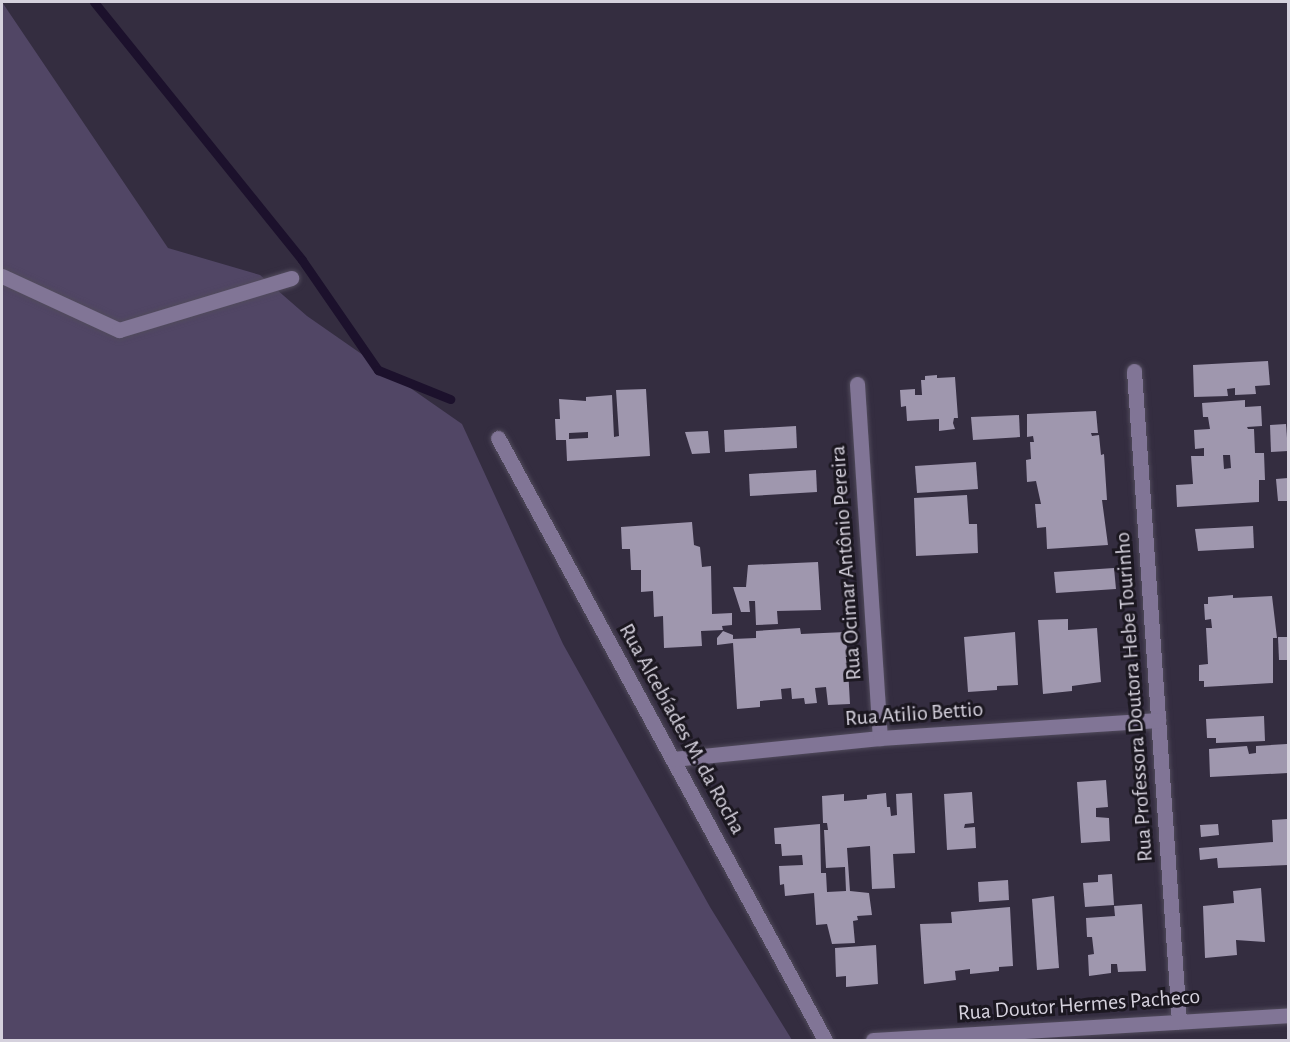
<!DOCTYPE html>
<meta charset="utf-8">
<style>
body{margin:0}
#map{position:relative;width:1290px;height:1042px;overflow:hidden;background:#342d40;font-family:"Alegreya Sans",sans-serif}
div>[style]{position:absolute}
[style*='--x']{left:calc(var(--x)*1px);top:calc(var(--y)*1px);width:calc(var(--w)*1px);rotate:calc(var(--a)*1deg)}
.green>*{inset:0;background:#514665}
.stream>*{height:9px;margin:-4.5px;padding:0 4.5px;transform-origin:4.5px;border-radius:4.5px;background:#1c112c}
.building>*{inset:0;background:#9f97ae}
.roads{filter:drop-shadow(0 0 2px #514b5c) drop-shadow(0 0 2px #514b5c)}
.minor>*{height:15px;margin:-7.5px;padding:0 7.5px;transform-origin:7.5px;border-radius:7.5px;background:#817596}
span{translate:-50% -50%;white-space:nowrap;text-align:center;line-height:1.15;-webkit-text-stroke:6px #1b1720;paint-order:stroke}
.street-label{font-size:22px;color:#d5d1dd}
.frame{position:absolute;inset:0;border:3px solid #d5d1dd;pointer-events:none}
</style>
<div id="map">
<div class="green">
<i style="clip-path:polygon(2px 2px,168px 248px,260px 275px,307px 316px,462px 424px,563px 644px,710px 907px,792px 1040px,2px 1040px)"></i>
</div>
<div class="stream">
<i style="--x:94;--y:2;--w:331;--a:51.1"></i>
<i style="--x:302;--y:260;--w:134;--a:55.4"></i>
<i style="--x:378;--y:370;--w:78;--a:21.9"></i>
</div>
<div class="building">
<i style="clip-path:polygon(1268px 361px,1270px 385px,1255px 386px,1256px 394px,1235px 395px,1235px 388px,1227px 389px,1228px 396px,1194px 397px,1193px 365px)"></i>
<i style="clip-path:polygon(937px 375px,937px 378px,955px 377px,958px 418px,954px 418px,953px 423px,955px 429px,939px 431px,939px 419px,907px 421px,906px 406px,901px 407px,900px 390px,915px 389px,915px 395px,922px 395px,921px 380px,925px 380px,925px 376px)"></i>
<i style="clip-path:polygon(evenodd,646px 389px,650px 456px,567px 461px,566px 440px,556px 440px,555px 419px,560px 419px,559px 399px,586px 401px,586px 397px,612px 395px,614px 437px,619px 436px,616px 390px,646px 389px,588px 432px,588px 438px,569px 439px,569px 433px,588px 432px)"></i>
<i style="clip-path:polygon(evenodd,1245px 400px,1245px 407px,1261px 406px,1262px 426px,1247px 427px,1248px 429px,1254px 429px,1255px 453px,1264px 453px,1265px 480px,1259px 480px,1259px 502px,1177px 507px,1176px 485px,1193px 484px,1191px 456px,1204px 456px,1204px 448px,1195px 449px,1194px 430px,1210px 429px,1208px 417px,1203px 417px,1202px 403px,1245px 400px,1223px 455px,1230px 455px,1231px 468px,1224px 469px,1223px 455px)"></i>
<i style="clip-path:polygon(1096px 411px,1098px 433px,1091px 433px,1092px 436px,1099px 435px,1101px 455px,1104px 454px,1107px 500px,1102px 500px,1108px 545px,1047px 549px,1046px 527px,1037px 528px,1035px 504px,1041px 504px,1036px 481px,1027px 482px,1026px 460px,1031px 459px,1030px 442px,1034px 442px,1033px 436px,1027px 437px,1027px 414px)"></i>
<i style="clip-path:polygon(1019px 415px,1020px 437px,973px 440px,971px 417px)"></i>
<i style="clip-path:polygon(1286px 424px,1288px 451px,1271px 452px,1270px 425px)"></i>
<i style="clip-path:polygon(796px 426px,797px 448px,725px 452px,724px 430px)"></i>
<i style="clip-path:polygon(708px 431px,710px 453px,692px 454px,685px 432px)"></i>
<i style="clip-path:polygon(976px 462px,978px 489px,917px 493px,915px 466px)"></i>
<i style="clip-path:polygon(816px 470px,817px 492px,750px 496px,749px 474px)"></i>
<i style="clip-path:polygon(1288px 478px,1288px 501px,1278px 501px,1276px 479px)"></i>
<i style="clip-path:polygon(967px 495px,969px 524px,977px 524px,978px 553px,916px 556px,914px 498px)"></i>
<i style="clip-path:polygon(692px 522px,694px 545px,700px 547px,702px 567px,711px 566px,712px 614px,732px 613px,732px 625px,722px 626px,723px 630px,701px 631px,702px 646px,664px 648px,663px 616px,654px 617px,653px 591px,641px 592px,641px 570px,631px 570px,630px 549px,622px 549px,621px 527px)"></i>
<i style="clip-path:polygon(1253px 526px,1254px 548px,1198px 551px,1195px 529px)"></i>
<i style="clip-path:polygon(818px 562px,821px 610px,777px 611px,778px 624px,756px 625px,755px 601px,749px 601px,750px 612px,741px 612px,733px 587px,746px 587px,748px 565px)"></i>
<i style="clip-path:polygon(1114px 568px,1116px 589px,1056px 593px,1054px 572px)"></i>
<i style="clip-path:polygon(1233px 595px,1233px 598px,1272px 596px,1277px 638px,1273px 638px,1273px 683px,1204px 687px,1204px 681px,1199px 681px,1199px 665px,1208px 664px,1206px 628px,1212px 628px,1211px 619px,1205px 620px,1204px 604px,1208px 604px,1208px 597px)"></i>
<i style="clip-path:polygon(1068px 619px,1068px 630px,1097px 628px,1101px 682px,1072px 686px,1072px 691px,1043px 694px,1038px 620px)"></i>
<i style="clip-path:polygon(800px 628px,801px 634px,846px 632px,850px 704px,828px 705px,826px 687px,815px 688px,817px 703px,805px 704px,804px 698px,792px 699px,791px 688px,781px 689px,782px 699px,760px 701px,760px 707px,737px 709px,733px 643px,717px 645px,717px 638px,723px 631px,733px 635px,733px 639px,756px 638px,756px 631px)"></i>
<i style="clip-path:polygon(1015px 632px,1018px 685px,997px 686px,997px 690px,968px 692px,964px 637px)"></i>
<i style="clip-path:polygon(1278px 637px,1288px 637px,1288px 660px,1279px 660px)"></i>
<i style="clip-path:polygon(1264px 716px,1265px 741px,1216px 743px,1216px 738px,1207px 738px,1206px 719px)"></i>
<i style="clip-path:polygon(1287px 744px,1288px 773px,1210px 777px,1209px 749px,1247px 746px,1249px 754px,1256px 753px,1256px 746px)"></i>
<i style="clip-path:polygon(1106px 780px,1108px 807px,1096px 808px,1096px 817px,1109px 818px,1110px 841px,1081px 843px,1077px 782px)"></i>
<i style="clip-path:polygon(972px 792px,974px 823px,965px 824px,964px 828px,975px 827px,976px 848px,947px 850px,944px 794px)"></i>
<i style="clip-path:polygon(886px 793px,887px 807px,890px 807px,891px 816px,897px 815px,896px 794px,912px 793px,915px 853px,893px 854px,895px 888px,872px 889px,870px 846px,847px 848px,850px 891px,869px 893px,872px 915px,857px 916px,858px 920px,853px 921px,855px 943px,832px 944px,827px 924px,816px 925px,814px 893px,785px 896px,784px 884px,780px 885px,779px 866px,803px 865px,802px 855px,782px 856px,781px 844px,775px 844px,774px 828px,820px 824px,821px 873px,826px 873px,827px 892px,846px 891px,845px 867px,826px 868px,824px 830px,828px 830px,827px 823px,823px 823px,822px 796px,844px 794px,844px 801px,867px 799px,867px 795px)"></i>
<i style="clip-path:polygon(1288px 819px,1288px 865px,1218px 868px,1217px 858px,1200px 860px,1199px 848px,1273px 842px,1272px 820px)"></i>
<i style="clip-path:polygon(1218px 824px,1219px 835px,1201px 837px,1200px 825px)"></i>
<i style="clip-path:polygon(1112px 874px,1114px 905px,1085px 907px,1083px 883px,1098px 882px,1098px 875px)"></i>
<i style="clip-path:polygon(1008px 880px,1009px 900px,979px 902px,978px 882px)"></i>
<i style="clip-path:polygon(1261px 888px,1265px 942px,1236px 940px,1237px 955px,1205px 958px,1203px 906px,1234px 903px,1233px 891px)"></i>
<i style="clip-path:polygon(1054px 896px,1059px 968px,1037px 970px,1032px 899px)"></i>
<i style="clip-path:polygon(1142px 904px,1146px 971px,1118px 972px,1117px 964px,1111px 964px,1111px 973px,1089px 976px,1088px 955px,1094px 954px,1092px 937px,1087px 937px,1086px 918px,1115px 916px,1114px 906px)"></i>
<i style="clip-path:polygon(1010px 907px,1013px 966px,999px 967px,999px 971px,970px 974px,970px 969px,955px 971px,956px 980px,924px 984px,920px 924px,952px 923px,951px 912px)"></i>
<i style="clip-path:polygon(876px 945px,878px 984px,846px 987px,846px 976px,836px 977px,835px 948px)"></i>
</div>
<div class="roads">
<div class="minor">
<i style="--x:2;--y:276;--w:129;--a:24.8"></i>
<i style="--x:119;--y:330;--w:180;--a:-16.8"></i>
<i style="--x:1134;--y:371;--w:652;--a:86.04"></i>
<i style="--x:857;--y:384;--w:355;--a:86.3"></i>
<i style="--x:498;--y:438;--w:685;--a:61.49"></i>
<i style="--x:673;--y:759;--w:208;--a:-5.8"></i>
<i style="--x:880;--y:738;--w:279;--a:-3.7"></i>
<i style="--x:873;--y:1040;--w:416;--a:-3.4"></i>
</div>
</div>
<div class="street-label">
<span style="left:846px;top:563px;rotate:-94deg">Rua Ocimar Antônio Pereira</span>
<span style="left:1134px;top:697px;rotate:-94deg">Rua Professora Doutora Hebe Tourinho</span>
<span style="left:914px;top:714px;rotate:-4deg">Rua Atilio Bettio</span>
<span style="left:682px;top:729px;rotate:61deg">Rua Alcebíades M. da Rocha</span>
<span style="left:1079px;top:1005px;rotate:-4deg">Rua Doutor Hermes Pacheco</span>
</div>
<div class="frame"></div>
</div>
